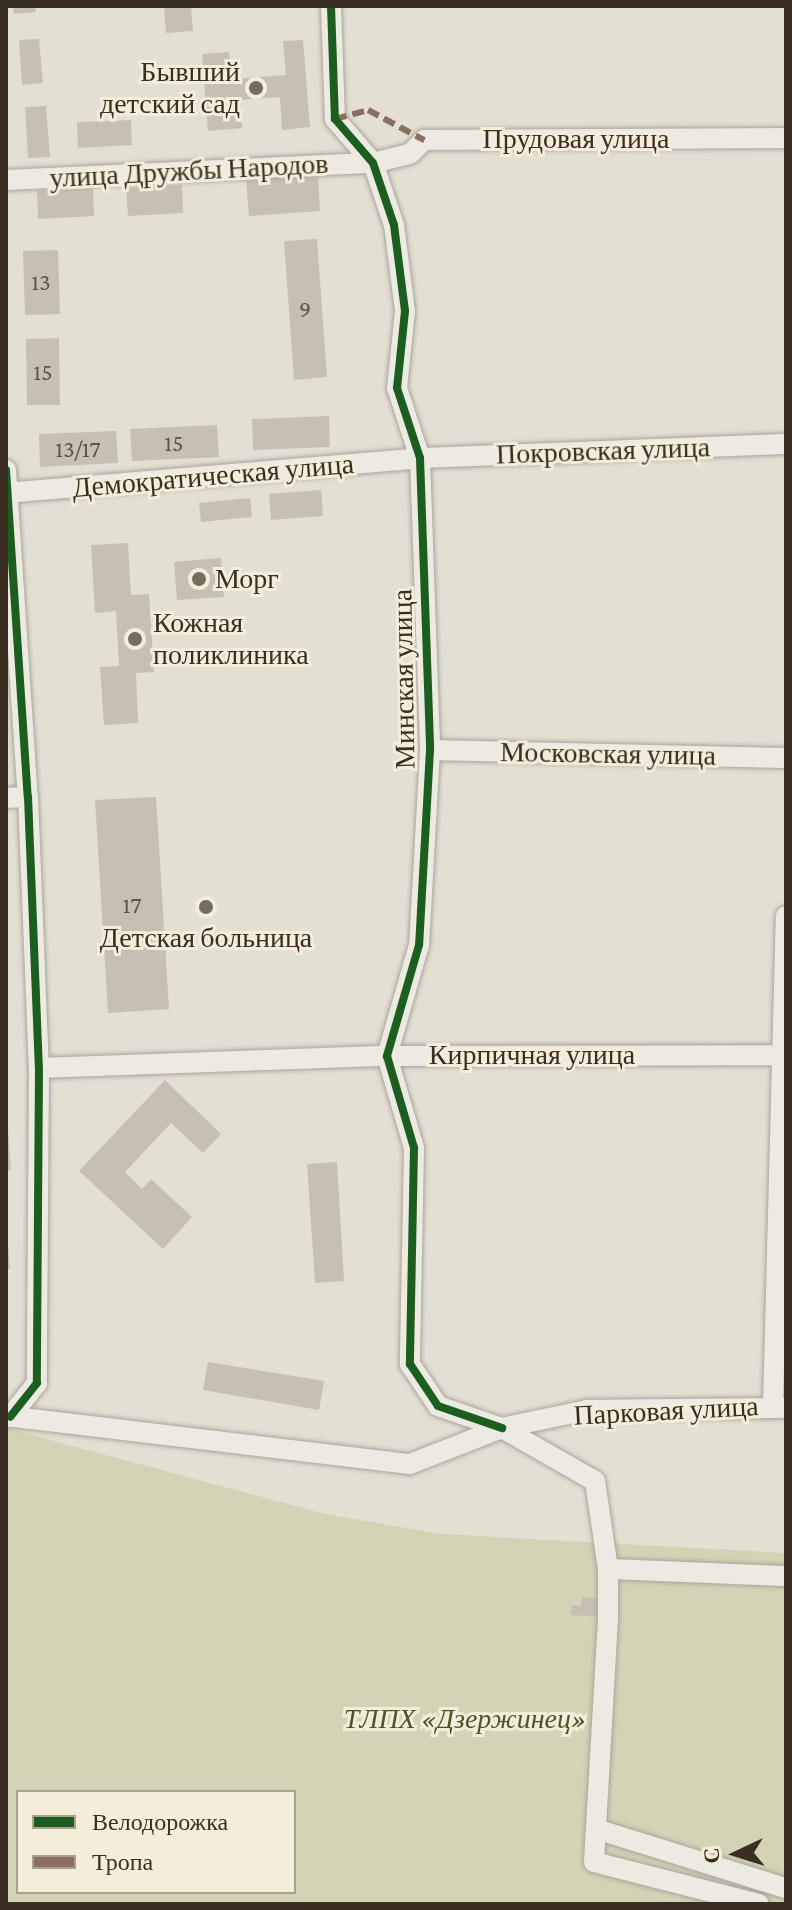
<!DOCTYPE html>
<meta charset="utf-8">
<style>
body{margin:0}
#map{position:relative;width:792px;height:1910px;overflow:hidden;background:#e4dfd3;font-family:"Crimson Pro",serif}
div>[style]{position:absolute}
[style*='--x']{left:calc(var(--x)*1px);top:calc(var(--y)*1px);width:calc(var(--w)*1px);rotate:calc(var(--a)*1deg)}
.green>*{inset:0;background:#d3d3b6}
.building>*{inset:0;background:#c8bfb4}
.roads{filter:drop-shadow(0 0 2px #aaa59b) drop-shadow(0 0 2px #aaa59b)}
.minor>*{height:20px;margin:-10px;padding:0 10px;transform-origin:10px;border-radius:10px;background:#edeae3}
.quiet>*{height:6px;margin-top:-3px;transform-origin:0;background:repeating-linear-gradient(90deg,#8d6e63 0 12px,transparent 0 18px)}
.cycleway>*{height:8px;margin:-4px;padding:0 4px;transform-origin:4px;border-radius:4px;background:#1b5e20}
.dots>*{width:22px;height:22px;translate:-50% -50%;box-sizing:border-box;border:4px solid #f4edda;border-radius:50%}
span{translate:-50% -50%;white-space:nowrap;text-align:center;line-height:1.15;-webkit-text-stroke:6px #f4edda;paint-order:stroke}
.number-label{font-size:24px;color:#5e5246}
.number-label span{-webkit-text-stroke-width:0}
.poi-label{font-size:28px;color:#3a2e22}
.right{translate:-100% -50%;text-align:right}
.left{translate:0 -50%;text-align:left}
.street-label{font-size:28px;color:#3a2e22}
.park-label{font-size:28px;color:#4a552a;font-style:italic}
.frame{position:absolute;inset:0;border:8px solid #3a2e22;pointer-events:none}
.legend{position:absolute;left:16px;top:1790px;width:280px;height:104px;box-sizing:border-box;background:#f4edda;border:2px solid #aaa190;margin:0;padding:10px 14px;list-style:none;font-size:24px;color:#3a2e22}
.legend li{display:flex;align-items:center;gap:16px;height:40px}
.legend b{width:40px;border:2px solid #aaa190}
.north{position:absolute;left:696px;top:1814px;width:80px;height:80px;-webkit-text-stroke:6px #f4edda;paint-order:stroke;rotate:266deg;font-size:22px;font-weight:700;line-height:32px;text-align:center;color:#3a2e22}
.north::after{content:'';display:block;margin:auto;width:28px;height:36px;background:#3a2e22;clip-path:polygon(50% 0,100% 100%,50% 72%,0 100%)}
</style>
<div id="map">
<div class="green">
<i style="clip-path:polygon(evenodd,6px 1428px,325px 1514px,442px 1534px,786px 1553px,786px 1904px,6px 1904px,6px 1428px,18px 1792px,294px 1792px,294px 1892px,18px 1892px,18px 1792px)"></i>
</div>
<div class="building">
<i style="clip-path:polygon(13px 6px,35px 6px,36px 12px,14px 14px)"></i>
<i style="clip-path:polygon(164px 6px,191px 6px,193px 31px,166px 33px)"></i>
<i style="clip-path:polygon(39px 39px,43px 83px,22px 85px,19px 40px)"></i>
<i style="clip-path:polygon(303px 40px,310px 127px,282px 130px,280px 97px,240px 100px,242px 128px,208px 131px,202px 54px,229px 52px,231px 79px,286px 75px,283px 41px)"></i>
<i style="clip-path:polygon(46px 106px,50px 157px,28px 158px,25px 107px)"></i>
<i style="clip-path:polygon(131px 120px,132px 145px,78px 148px,77px 122px)"></i>
<i style="clip-path:polygon(318px 174px,320px 211px,249px 216px,246px 179px)"></i>
<i style="clip-path:polygon(182px 185px,183px 213px,128px 216px,126px 188px)"></i>
<i style="clip-path:polygon(93px 188px,94px 216px,38px 219px,37px 191px)"></i>
<i style="clip-path:polygon(317px 239px,327px 377px,294px 380px,284px 241px)"></i>
<i style="clip-path:polygon(58px 250px,60px 314px,25px 315px,23px 251px)"></i>
<i style="clip-path:polygon(59px 338px,60px 405px,27px 405px,26px 339px)"></i>
<i style="clip-path:polygon(329px 416px,330px 447px,253px 450px,252px 419px)"></i>
<i style="clip-path:polygon(217px 425px,219px 457px,132px 461px,130px 429px)"></i>
<i style="clip-path:polygon(116px 431px,118px 463px,40px 467px,39px 434px)"></i>
<i style="clip-path:polygon(321px 490px,323px 516px,271px 520px,269px 494px)"></i>
<i style="clip-path:polygon(250px 498px,252px 517px,201px 522px,199px 503px)"></i>
<i style="clip-path:polygon(128px 543px,131px 595px,149px 594px,154px 672px,136px 673px,138px 723px,104px 725px,100px 667px,119px 666px,116px 611px,95px 613px,91px 545px)"></i>
<i style="clip-path:polygon(221px 558px,224px 597px,177px 600px,174px 562px)"></i>
<i style="clip-path:polygon(156px 797px,169px 1009px,108px 1013px,95px 800px)"></i>
<i style="clip-path:polygon(165px 1080px,221px 1134px,203px 1153px,171px 1123px,125px 1172px,142px 1189px,151px 1179px,192px 1217px,163px 1249px,79px 1171px)"></i>
<i style="clip-path:polygon(6px 1100px,11px 1170px,6px 1171px)"></i>
<i style="clip-path:polygon(337px 1162px,344px 1281px,315px 1283px,307px 1164px)"></i>
<i style="clip-path:polygon(6px 1244px,8px 1244px,10px 1269px,6px 1269px)"></i>
<i style="clip-path:polygon(208px 1362px,324px 1381px,319px 1410px,203px 1390px)"></i>
<i style="clip-path:polygon(582px 1597px,605px 1599px,604px 1617px,571px 1615px,572px 1605px,581px 1606px)"></i>
</div>
<div class="roads">
<div class="minor">
<i style="--x:331;--y:6;--w:113;--a:88"></i>
<i style="--x:335;--y:119;--w:58;--a:49.2"></i>
<i style="--x:373;--y:163;--w:65;--a:71.3"></i>
<i style="--x:394;--y:225;--w:87;--a:82.7"></i>
<i style="--x:405;--y:311;--w:77;--a:95.9"></i>
<i style="--x:397;--y:388;--w:74;--a:71.8"></i>
<i style="--x:420;--y:458;--w:292;--a:88"></i>
<i style="--x:430;--y:750;--w:195;--a:93.2"></i>
<i style="--x:419;--y:945;--w:116;--a:106.1"></i>
<i style="--x:387;--y:1056;--w:96;--a:73.6"></i>
<i style="--x:414;--y:1148;--w:216;--a:91.1"></i>
<i style="--x:410;--y:1364;--w:50;--a:56.3"></i>
<i style="--x:438;--y:1406;--w:68;--a:19"></i>
<i style="--x:502;--y:1428;--w:107;--a:29.7"></i>
<i style="--x:595;--y:1481;--w:89;--a:81.6"></i>
<i style="--x:608;--y:1569;--w:50;--a:90"></i>
<i style="--x:608;--y:1619;--w:243;--a:93.3"></i>
<i style="--x:594;--y:1862;--w:170;--a:14.3"></i>
<i style="--x:6;--y:180;--w:367;--a:-2.7"></i>
<i style="--x:373;--y:163;--w:38;--a:-14"></i>
<i style="--x:410;--y:154;--w:20;--a:-45"></i>
<i style="--x:424;--y:140;--w:362;--a:-0.3"></i>
<i style="--x:6;--y:470;--w:328;--a:86.2"></i>
<i style="--x:28;--y:797;--w:271;--a:87.7"></i>
<i style="--x:39;--y:1068;--w:315;--a:90.4"></i>
<i style="--x:37;--y:1383;--w:43;--a:128.5"></i>
<i style="--x:6;--y:493;--w:415;--a:-4.8"></i>
<i style="--x:420;--y:458;--w:366;--a:-2.2"></i>
<i style="--x:430;--y:750;--w:356;--a:1.3"></i>
<i style="--x:6;--y:798;--w:22;--a:-3"></i>
<i style="--x:39;--y:1068;--w:348;--a:-2"></i>
<i style="--x:387;--y:1056;--w:399;--a:-0.1"></i>
<i style="--x:773;--y:1406;--w:490;--a:-88.5"></i>
<i style="--x:6;--y:1416;--w:407;--a:6.8"></i>
<i style="--x:410;--y:1464;--w:99;--a:-21.4"></i>
<i style="--x:502;--y:1428;--w:87;--a:-12"></i>
<i style="--x:587;--y:1410;--w:199;--a:-0.6"></i>
<i style="--x:608;--y:1569;--w:178;--a:2.3"></i>
<i style="--x:596;--y:1829;--w:199;--a:17.3"></i>
</div>
</div>
<div class="quiet">
<i style="--x:335;--y:119;--w:34;--a:-15"></i>
<i style="--x:368;--y:110;--w:64;--a:28.2"></i>
</div>
<div class="cycleway">
<i style="--x:331;--y:6;--w:113;--a:88"></i>
<i style="--x:335;--y:119;--w:58;--a:49.2"></i>
<i style="--x:373;--y:163;--w:65;--a:71.3"></i>
<i style="--x:394;--y:225;--w:87;--a:82.7"></i>
<i style="--x:405;--y:311;--w:77;--a:95.9"></i>
<i style="--x:397;--y:388;--w:74;--a:71.8"></i>
<i style="--x:420;--y:458;--w:292;--a:88"></i>
<i style="--x:430;--y:750;--w:195;--a:93.2"></i>
<i style="--x:419;--y:945;--w:116;--a:106.1"></i>
<i style="--x:387;--y:1056;--w:96;--a:73.6"></i>
<i style="--x:414;--y:1148;--w:216;--a:91.1"></i>
<i style="--x:410;--y:1364;--w:50;--a:56.3"></i>
<i style="--x:438;--y:1406;--w:68;--a:19"></i>
<i style="--x:6;--y:470;--w:328;--a:86.2"></i>
<i style="--x:28;--y:797;--w:271;--a:87.7"></i>
<i style="--x:39;--y:1068;--w:315;--a:90.4"></i>
<i style="--x:37;--y:1383;--w:43;--a:128.5"></i>
</div>
<div class="dots">
<i style="left:256px;top:88px;background:#766c60"></i>
<i style="left:199px;top:579px;background:#766c60"></i>
<i style="left:135px;top:639px;background:#766c60"></i>
<i style="left:206px;top:907px;background:#766c60"></i>
</div>
<div class="number-label">
<span style="left:41px;top:282px">13</span>
<span style="left:305px;top:309px">9</span>
<span style="left:43px;top:372px">15</span>
<span style="left:174px;top:443px">15</span>
<span style="left:78px;top:449px">13/17</span>
<span style="left:132px;top:905px">17</span>
</div>
<div class="poi-label">
<span class="right" style="left:240px;top:88px">Бывший<br>детский сад</span>
<span class="left" style="left:215px;top:579px">Морг</span>
<span class="left" style="left:153px;top:639px">Кожная<br>поликлиника</span>
<span style="left:206px;top:938px">Детская больница</span>
</div>
<div class="street-label">
<span style="left:576px;top:139px">Прудовая улица</span>
<span style="left:189px;top:171px;rotate:-3deg">улица Дружбы Народов</span>
<span style="left:603px;top:451px;rotate:-2deg">Покровская улица</span>
<span style="left:213px;top:476px;rotate:-5deg">Демократическая улица</span>
<span style="left:404px;top:679px;rotate:-91deg">Минская улица</span>
<span style="left:608px;top:754px;rotate:1deg">Московская улица</span>
<span style="left:532px;top:1055px">Кирпичная улица</span>
<span style="left:666px;top:1411px;rotate:-3deg">Парковая улица</span>
</div>
<div class="park-label">
<span style="left:465px;top:1719px">ТЛПХ «Дзержинец»</span>
</div>
<div class="frame"></div>
<ul class="legend">
<li><b style="height:10px;background:#1b5e20"></b>Велодорожка</li>
<li><b style="height:10px;background:#8d6e63"></b>Тропа</li>
</ul>
<div class="north">С</div>
</div>
